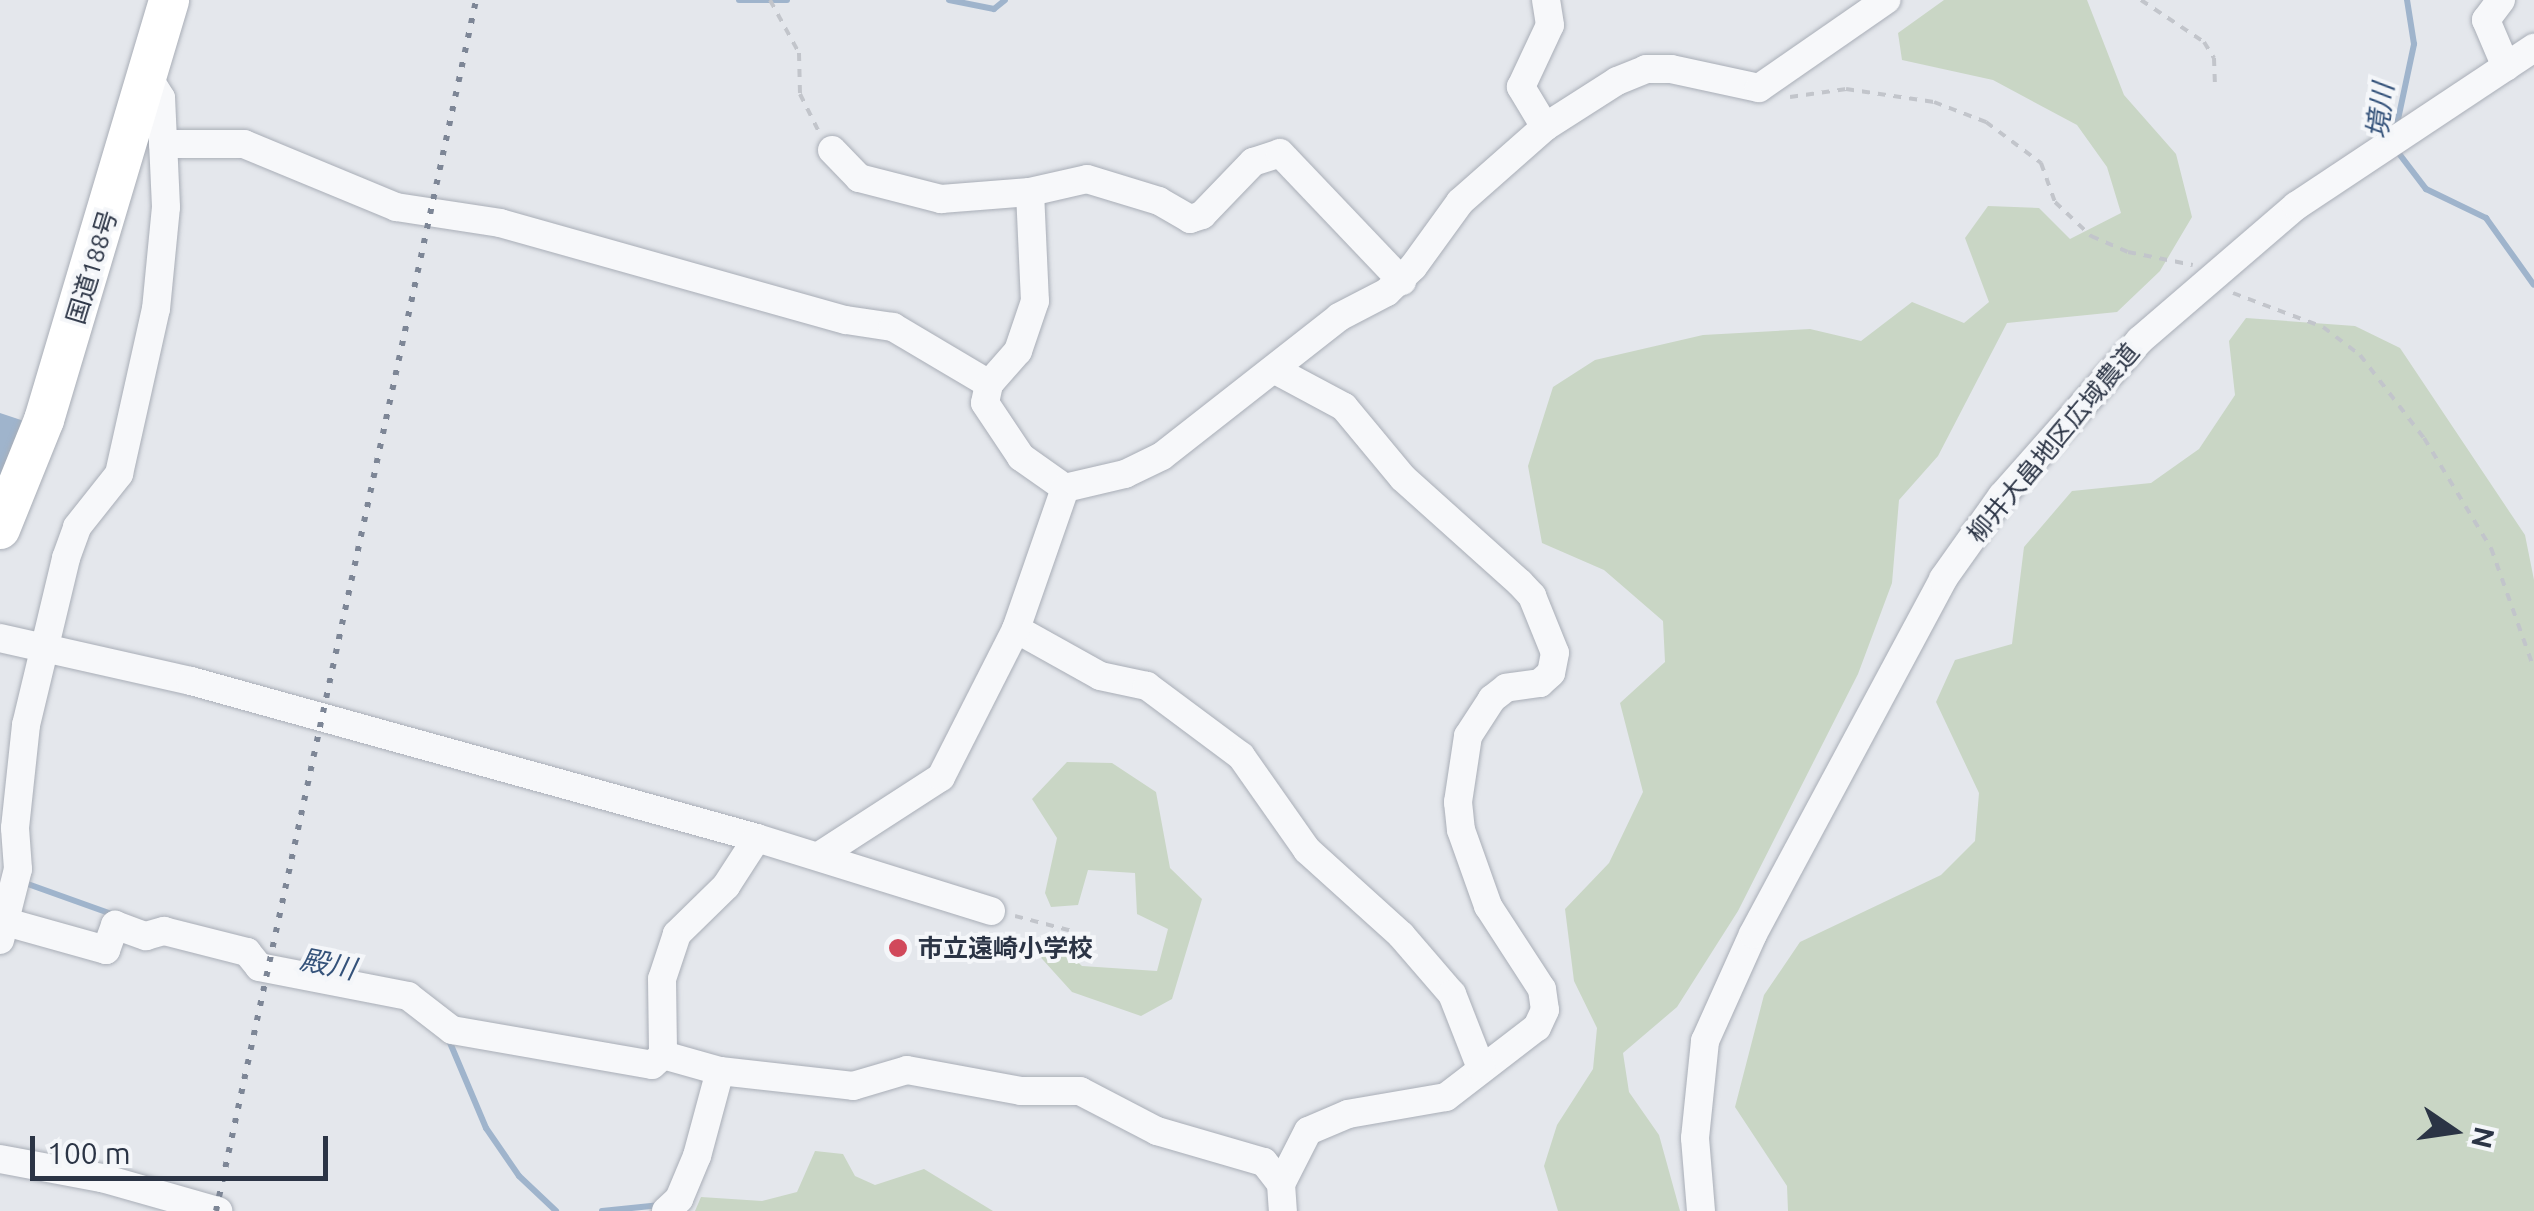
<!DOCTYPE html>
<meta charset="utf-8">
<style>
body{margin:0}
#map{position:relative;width:2534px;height:1211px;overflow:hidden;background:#e4e7ec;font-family:Ubuntu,"Noto Sans JP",sans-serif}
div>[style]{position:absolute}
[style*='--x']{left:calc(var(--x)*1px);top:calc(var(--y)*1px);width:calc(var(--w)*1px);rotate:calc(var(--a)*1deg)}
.green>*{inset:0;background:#c9d6c5}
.water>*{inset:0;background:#9fb4cc}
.stream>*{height:6px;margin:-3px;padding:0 3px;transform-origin:3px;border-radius:3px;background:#9fb4cc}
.path>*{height:4px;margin-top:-2px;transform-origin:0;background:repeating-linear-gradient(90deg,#c2c5cb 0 8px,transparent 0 16px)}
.roads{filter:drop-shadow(0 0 2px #a9aeb7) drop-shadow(0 0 2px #a9aeb7)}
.minor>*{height:28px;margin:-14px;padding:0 14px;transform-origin:14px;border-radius:14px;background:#f7f8fa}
.highway>*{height:40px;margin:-20px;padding:0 20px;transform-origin:20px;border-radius:20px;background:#fff}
.rail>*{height:6px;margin-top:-3px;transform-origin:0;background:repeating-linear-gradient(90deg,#7d8696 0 5px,transparent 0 15px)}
.dots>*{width:28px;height:28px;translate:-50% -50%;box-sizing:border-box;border:5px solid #f4f6f9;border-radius:50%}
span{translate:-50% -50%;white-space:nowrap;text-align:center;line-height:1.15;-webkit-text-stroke:8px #f4f6f9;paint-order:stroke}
.street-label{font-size:25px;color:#2b3445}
.poi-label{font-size:25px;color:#2b3445;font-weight:700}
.left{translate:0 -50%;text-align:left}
.water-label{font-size:28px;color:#34527a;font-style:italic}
.north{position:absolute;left:2404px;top:1081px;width:100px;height:100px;-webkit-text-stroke:8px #f4f6f9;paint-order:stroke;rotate:103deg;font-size:28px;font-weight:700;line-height:40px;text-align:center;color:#2b3445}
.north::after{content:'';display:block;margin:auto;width:35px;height:45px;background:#2b3445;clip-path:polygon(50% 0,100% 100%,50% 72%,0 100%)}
.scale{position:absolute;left:30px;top:1136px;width:298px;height:45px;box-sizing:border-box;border:5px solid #2b3445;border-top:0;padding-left:12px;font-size:30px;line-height:35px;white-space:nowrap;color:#2b3445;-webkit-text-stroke:8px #f4f6f9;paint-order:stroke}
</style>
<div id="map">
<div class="green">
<i style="clip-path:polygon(1944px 0,2087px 0,2124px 95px,2176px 154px,2192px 217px,2160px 271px,2117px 312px,2007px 323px,1938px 456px,1899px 500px,1892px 583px,1858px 674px,1738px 911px,1677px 1007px,1623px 1053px,1629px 1092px,1659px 1135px,1680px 1211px,1558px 1211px,1544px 1166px,1557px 1125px,1593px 1069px,1597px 1028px,1574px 981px,1565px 909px,1609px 863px,1643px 792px,1620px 703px,1665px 662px,1663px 621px,1604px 570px,1542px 543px,1528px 466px,1553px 387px,1595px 360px,1703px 335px,1810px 329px,1861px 341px,1912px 302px,1964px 323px,1989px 302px,1965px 238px,1988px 206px,2039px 208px,2070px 239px,2121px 213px,2107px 167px,2077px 125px,1993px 80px,1902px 60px,1898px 33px)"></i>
<i style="clip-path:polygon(2246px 318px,2355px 326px,2400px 348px,2525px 535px,2534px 580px,2534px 1211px,1788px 1211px,1787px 1186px,1735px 1107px,1764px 995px,1800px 942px,1941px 875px,1975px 841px,1979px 793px,1936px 702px,1955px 660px,2012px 644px,2024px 547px,2072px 491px,2151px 483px,2199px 449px,2235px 395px,2229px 341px)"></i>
<i style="clip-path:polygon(1067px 762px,1112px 763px,1156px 792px,1170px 868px,1202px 899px,1172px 999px,1141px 1016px,1072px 992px,1034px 950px,1055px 941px,1082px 966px,1157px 971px,1168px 929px,1137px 914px,1135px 873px,1088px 870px,1078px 905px,1051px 907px,1045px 893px,1057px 838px,1032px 799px)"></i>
<i style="clip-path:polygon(815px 1151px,843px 1154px,855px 1176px,875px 1185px,924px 1169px,993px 1211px,695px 1211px,701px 1197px,762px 1201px,797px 1192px)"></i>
</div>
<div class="water">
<i style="clip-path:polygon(0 413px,27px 422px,0 486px)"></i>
</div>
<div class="stream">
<i style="--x:739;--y:0;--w:48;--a:0"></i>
<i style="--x:949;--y:0;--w:46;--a:11.3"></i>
<i style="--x:994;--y:9;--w:14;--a:-39"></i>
<i style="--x:2396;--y:129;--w:87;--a:-78"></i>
<i style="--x:2414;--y:44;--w:45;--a:-99"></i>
<i style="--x:2397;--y:151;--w:48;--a:52.7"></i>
<i style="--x:2426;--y:189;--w:67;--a:25.8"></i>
<i style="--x:2486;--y:218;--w:82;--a:54.4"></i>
<i style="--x:25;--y:883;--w:98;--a:19.7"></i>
<i style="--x:448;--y:1038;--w:98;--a:67.1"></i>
<i style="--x:486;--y:1128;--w:58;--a:55.5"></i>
<i style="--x:519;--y:1176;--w:51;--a:43.4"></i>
<i style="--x:602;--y:1211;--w:59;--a:-5.8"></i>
</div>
<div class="path">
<i style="--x:770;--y:0;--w:60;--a:61.3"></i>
<i style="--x:799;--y:53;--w:41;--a:88.6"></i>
<i style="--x:800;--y:94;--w:42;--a:63.4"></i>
<i style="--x:2141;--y:0;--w:76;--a:33.7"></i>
<i style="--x:2204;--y:42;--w:19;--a:58"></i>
<i style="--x:2214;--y:58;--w:26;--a:88"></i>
<i style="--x:1790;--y:97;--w:57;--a:-8.1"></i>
<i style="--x:1846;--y:89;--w:89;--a:8.4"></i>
<i style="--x:1934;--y:102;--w:56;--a:21"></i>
<i style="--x:1986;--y:122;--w:69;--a:36.7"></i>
<i style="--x:2041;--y:163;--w:41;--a:70.3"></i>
<i style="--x:2055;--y:202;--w:50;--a:43.4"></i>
<i style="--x:2091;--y:236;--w:40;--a:23.4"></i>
<i style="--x:2128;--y:252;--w:66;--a:11.3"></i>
<i style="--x:2233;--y:293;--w:96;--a:20.7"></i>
<i style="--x:2323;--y:327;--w:46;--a:37.1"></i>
<i style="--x:2360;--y:355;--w:105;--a:52.4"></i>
<i style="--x:2424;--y:438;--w:129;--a:58.7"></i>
<i style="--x:2491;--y:548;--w:128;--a:70.4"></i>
<i style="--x:1015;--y:916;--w:59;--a:14.7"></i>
</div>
<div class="roads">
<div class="minor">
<i style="--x:2501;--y:0;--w:25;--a:127"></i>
<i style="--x:2486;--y:20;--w:51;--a:66.9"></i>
<i style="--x:1545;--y:127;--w:47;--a:-121"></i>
<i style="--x:1521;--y:87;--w:68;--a:-64.9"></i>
<i style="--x:1550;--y:25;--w:25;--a:-99"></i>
<i style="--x:163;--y:144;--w:81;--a:0"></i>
<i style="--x:244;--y:144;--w:165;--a:22.5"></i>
<i style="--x:396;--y:207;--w:105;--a:8.7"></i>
<i style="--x:500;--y:223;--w:359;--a:15.7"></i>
<i style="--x:846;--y:320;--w:48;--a:8.5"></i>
<i style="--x:893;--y:327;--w:112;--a:30.7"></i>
<i style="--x:832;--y:150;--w:39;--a:46"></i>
<i style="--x:859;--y:178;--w:85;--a:14.4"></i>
<i style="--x:941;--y:199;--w:89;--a:-4.5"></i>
<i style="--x:1030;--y:192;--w:58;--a:-12.8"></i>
<i style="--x:1087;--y:179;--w:75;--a:17"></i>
<i style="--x:1159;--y:201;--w:36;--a:30"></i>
<i style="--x:1190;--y:219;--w:13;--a:-18"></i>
<i style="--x:1202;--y:215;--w:74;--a:-46.1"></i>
<i style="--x:1253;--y:162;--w:28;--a:-18"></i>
<i style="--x:1280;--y:153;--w:177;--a:46.4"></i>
<i style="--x:1030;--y:192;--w:109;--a:87.4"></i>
<i style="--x:1035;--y:301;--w:53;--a:108.8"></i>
<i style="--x:1018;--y:351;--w:44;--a:131.3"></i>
<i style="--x:989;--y:384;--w:19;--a:102"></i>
<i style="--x:985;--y:403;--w:65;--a:56.3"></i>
<i style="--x:1021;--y:457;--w:54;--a:35.2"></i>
<i style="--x:1277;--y:371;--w:76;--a:28.2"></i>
<i style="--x:1344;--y:407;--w:92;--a:50.3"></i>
<i style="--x:1403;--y:478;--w:157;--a:41.9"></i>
<i style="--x:1520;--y:583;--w:18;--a:47"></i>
<i style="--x:1532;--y:596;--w:61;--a:68"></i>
<i style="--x:1555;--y:653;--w:20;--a:101"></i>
<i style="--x:1551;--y:673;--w:15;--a:138"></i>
<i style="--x:1540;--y:683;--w:34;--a:172"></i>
<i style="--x:1506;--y:688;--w:18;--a:142"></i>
<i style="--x:1492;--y:699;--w:44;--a:123"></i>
<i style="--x:1468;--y:736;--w:67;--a:98.6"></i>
<i style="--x:1458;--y:802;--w:28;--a:84"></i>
<i style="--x:1461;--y:830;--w:81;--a:70.4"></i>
<i style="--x:1488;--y:906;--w:99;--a:57"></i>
<i style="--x:1542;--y:989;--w:21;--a:82"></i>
<i style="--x:1545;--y:1010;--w:19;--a:115"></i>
<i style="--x:1537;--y:1027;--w:115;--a:142.4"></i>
<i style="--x:1446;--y:1097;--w:99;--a:170.2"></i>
<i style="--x:1348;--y:1114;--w:43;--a:157"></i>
<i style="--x:1308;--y:1131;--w:59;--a:117"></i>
<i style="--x:1016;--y:629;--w:96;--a:29.2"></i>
<i style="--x:1100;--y:676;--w:48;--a:12"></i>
<i style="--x:1147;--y:686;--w:117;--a:36.7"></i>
<i style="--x:1241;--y:756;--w:115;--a:54.9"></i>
<i style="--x:1307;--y:850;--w:127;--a:42.1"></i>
<i style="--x:1401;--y:935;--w:78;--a:49.2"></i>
<i style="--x:1452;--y:994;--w:79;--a:68.6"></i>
<i style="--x:0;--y:638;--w:196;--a:12.7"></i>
<i style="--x:191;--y:681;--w:587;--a:15.5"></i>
<i style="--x:819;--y:856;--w:145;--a:-32.9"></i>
<i style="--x:941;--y:777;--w:166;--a:-63.1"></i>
<i style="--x:1016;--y:629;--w:149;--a:-70.8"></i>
<i style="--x:1065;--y:488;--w:62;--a:-13.1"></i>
<i style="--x:1125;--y:474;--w:41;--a:-25.9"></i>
<i style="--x:1162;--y:456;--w:225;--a:-38.1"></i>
<i style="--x:1339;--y:317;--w:54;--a:-27.5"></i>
<i style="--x:1387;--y:292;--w:36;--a:-44"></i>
<i style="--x:1413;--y:267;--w:80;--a:-54.1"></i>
<i style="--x:1460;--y:202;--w:113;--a:-41.4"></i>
<i style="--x:1545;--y:127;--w:85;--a:-32.6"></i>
<i style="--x:1617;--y:81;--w:31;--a:-22"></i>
<i style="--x:1646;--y:69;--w:25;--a:0"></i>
<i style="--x:1671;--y:69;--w:90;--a:12.2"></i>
<i style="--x:1759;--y:88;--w:155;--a:-34.7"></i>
<i style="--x:991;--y:911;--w:245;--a:-162.7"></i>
<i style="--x:757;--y:838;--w:57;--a:122.9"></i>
<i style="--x:726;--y:886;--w:69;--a:135.6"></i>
<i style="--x:677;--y:934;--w:47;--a:108.4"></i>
<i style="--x:662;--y:979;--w:76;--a:89.2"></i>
<i style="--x:663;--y:1055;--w:59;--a:15.7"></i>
<i style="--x:720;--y:1071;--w:134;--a:6.4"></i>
<i style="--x:853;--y:1086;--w:56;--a:-16.5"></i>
<i style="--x:907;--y:1070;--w:116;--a:10.4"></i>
<i style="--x:1021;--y:1091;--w:59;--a:0"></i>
<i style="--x:1080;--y:1091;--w:87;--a:27.5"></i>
<i style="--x:1157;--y:1131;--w:111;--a:16.2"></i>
<i style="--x:1264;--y:1162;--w:28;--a:52"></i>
<i style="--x:1281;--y:1184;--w:27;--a:86"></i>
<i style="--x:6;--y:922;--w:104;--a:15.6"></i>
<i style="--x:106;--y:950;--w:27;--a:-70"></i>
<i style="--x:115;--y:925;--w:33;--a:20"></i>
<i style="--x:146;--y:936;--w:19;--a:-16"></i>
<i style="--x:164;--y:931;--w:86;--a:14.2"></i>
<i style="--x:247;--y:952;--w:19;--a:51"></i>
<i style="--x:259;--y:967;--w:152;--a:11"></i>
<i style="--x:408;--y:996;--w:56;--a:37.7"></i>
<i style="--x:452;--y:1030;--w:203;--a:9.9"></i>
<i style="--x:652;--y:1065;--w:15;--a:-42"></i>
<i style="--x:0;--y:940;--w:73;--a:-75.8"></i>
<i style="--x:18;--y:869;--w:41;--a:-94.2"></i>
<i style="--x:15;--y:828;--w:104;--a:-83.9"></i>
<i style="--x:26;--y:725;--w:172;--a:-76.5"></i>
<i style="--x:66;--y:558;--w:33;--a:-70"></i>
<i style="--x:77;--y:527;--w:68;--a:-51.6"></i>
<i style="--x:119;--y:474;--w:169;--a:-77.4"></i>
<i style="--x:156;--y:309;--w:102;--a:-84.4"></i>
<i style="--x:166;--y:207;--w:109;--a:-92.6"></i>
<i style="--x:161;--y:98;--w:26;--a:-122"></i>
<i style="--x:0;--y:1159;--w:104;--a:10.6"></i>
<i style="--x:102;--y:1178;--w:121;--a:15.9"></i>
<i style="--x:666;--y:1211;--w:18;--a:-43"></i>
<i style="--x:679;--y:1199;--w:47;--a:-67.3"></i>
<i style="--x:697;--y:1156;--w:88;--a:-74.9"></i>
<i style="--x:1701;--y:1211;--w:73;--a:-94.7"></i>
<i style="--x:1695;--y:1138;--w:98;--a:-84.1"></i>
<i style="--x:1705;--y:1041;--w:117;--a:-65.8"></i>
<i style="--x:1753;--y:934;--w:403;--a:-61.8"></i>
<i style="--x:1943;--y:579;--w:102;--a:-54.6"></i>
<i style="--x:2002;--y:496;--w:208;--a:-48.5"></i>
<i style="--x:2140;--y:340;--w:206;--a:-40.7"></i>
<i style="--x:2296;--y:206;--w:286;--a:-33.6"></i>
</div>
<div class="highway">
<i style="--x:0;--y:529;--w:118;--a:-68"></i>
<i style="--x:44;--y:420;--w:438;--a:-73.4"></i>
</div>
</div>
<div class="rail">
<i style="--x:216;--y:1211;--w:1239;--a:-77.88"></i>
</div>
<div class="dots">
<i style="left:898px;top:948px;background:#d1495b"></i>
</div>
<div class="street-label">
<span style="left:92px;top:267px;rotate:-73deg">国道188号</span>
<span style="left:2053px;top:443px;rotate:-50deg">柳井大畠地区広域農道</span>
</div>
<div class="poi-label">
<span class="left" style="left:918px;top:948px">市立遠崎小学校</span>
</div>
<div class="water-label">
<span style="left:2380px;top:111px;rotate:-83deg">境川</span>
<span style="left:328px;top:964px;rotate:11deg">殿川</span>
</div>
<div class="north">N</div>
<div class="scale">100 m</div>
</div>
